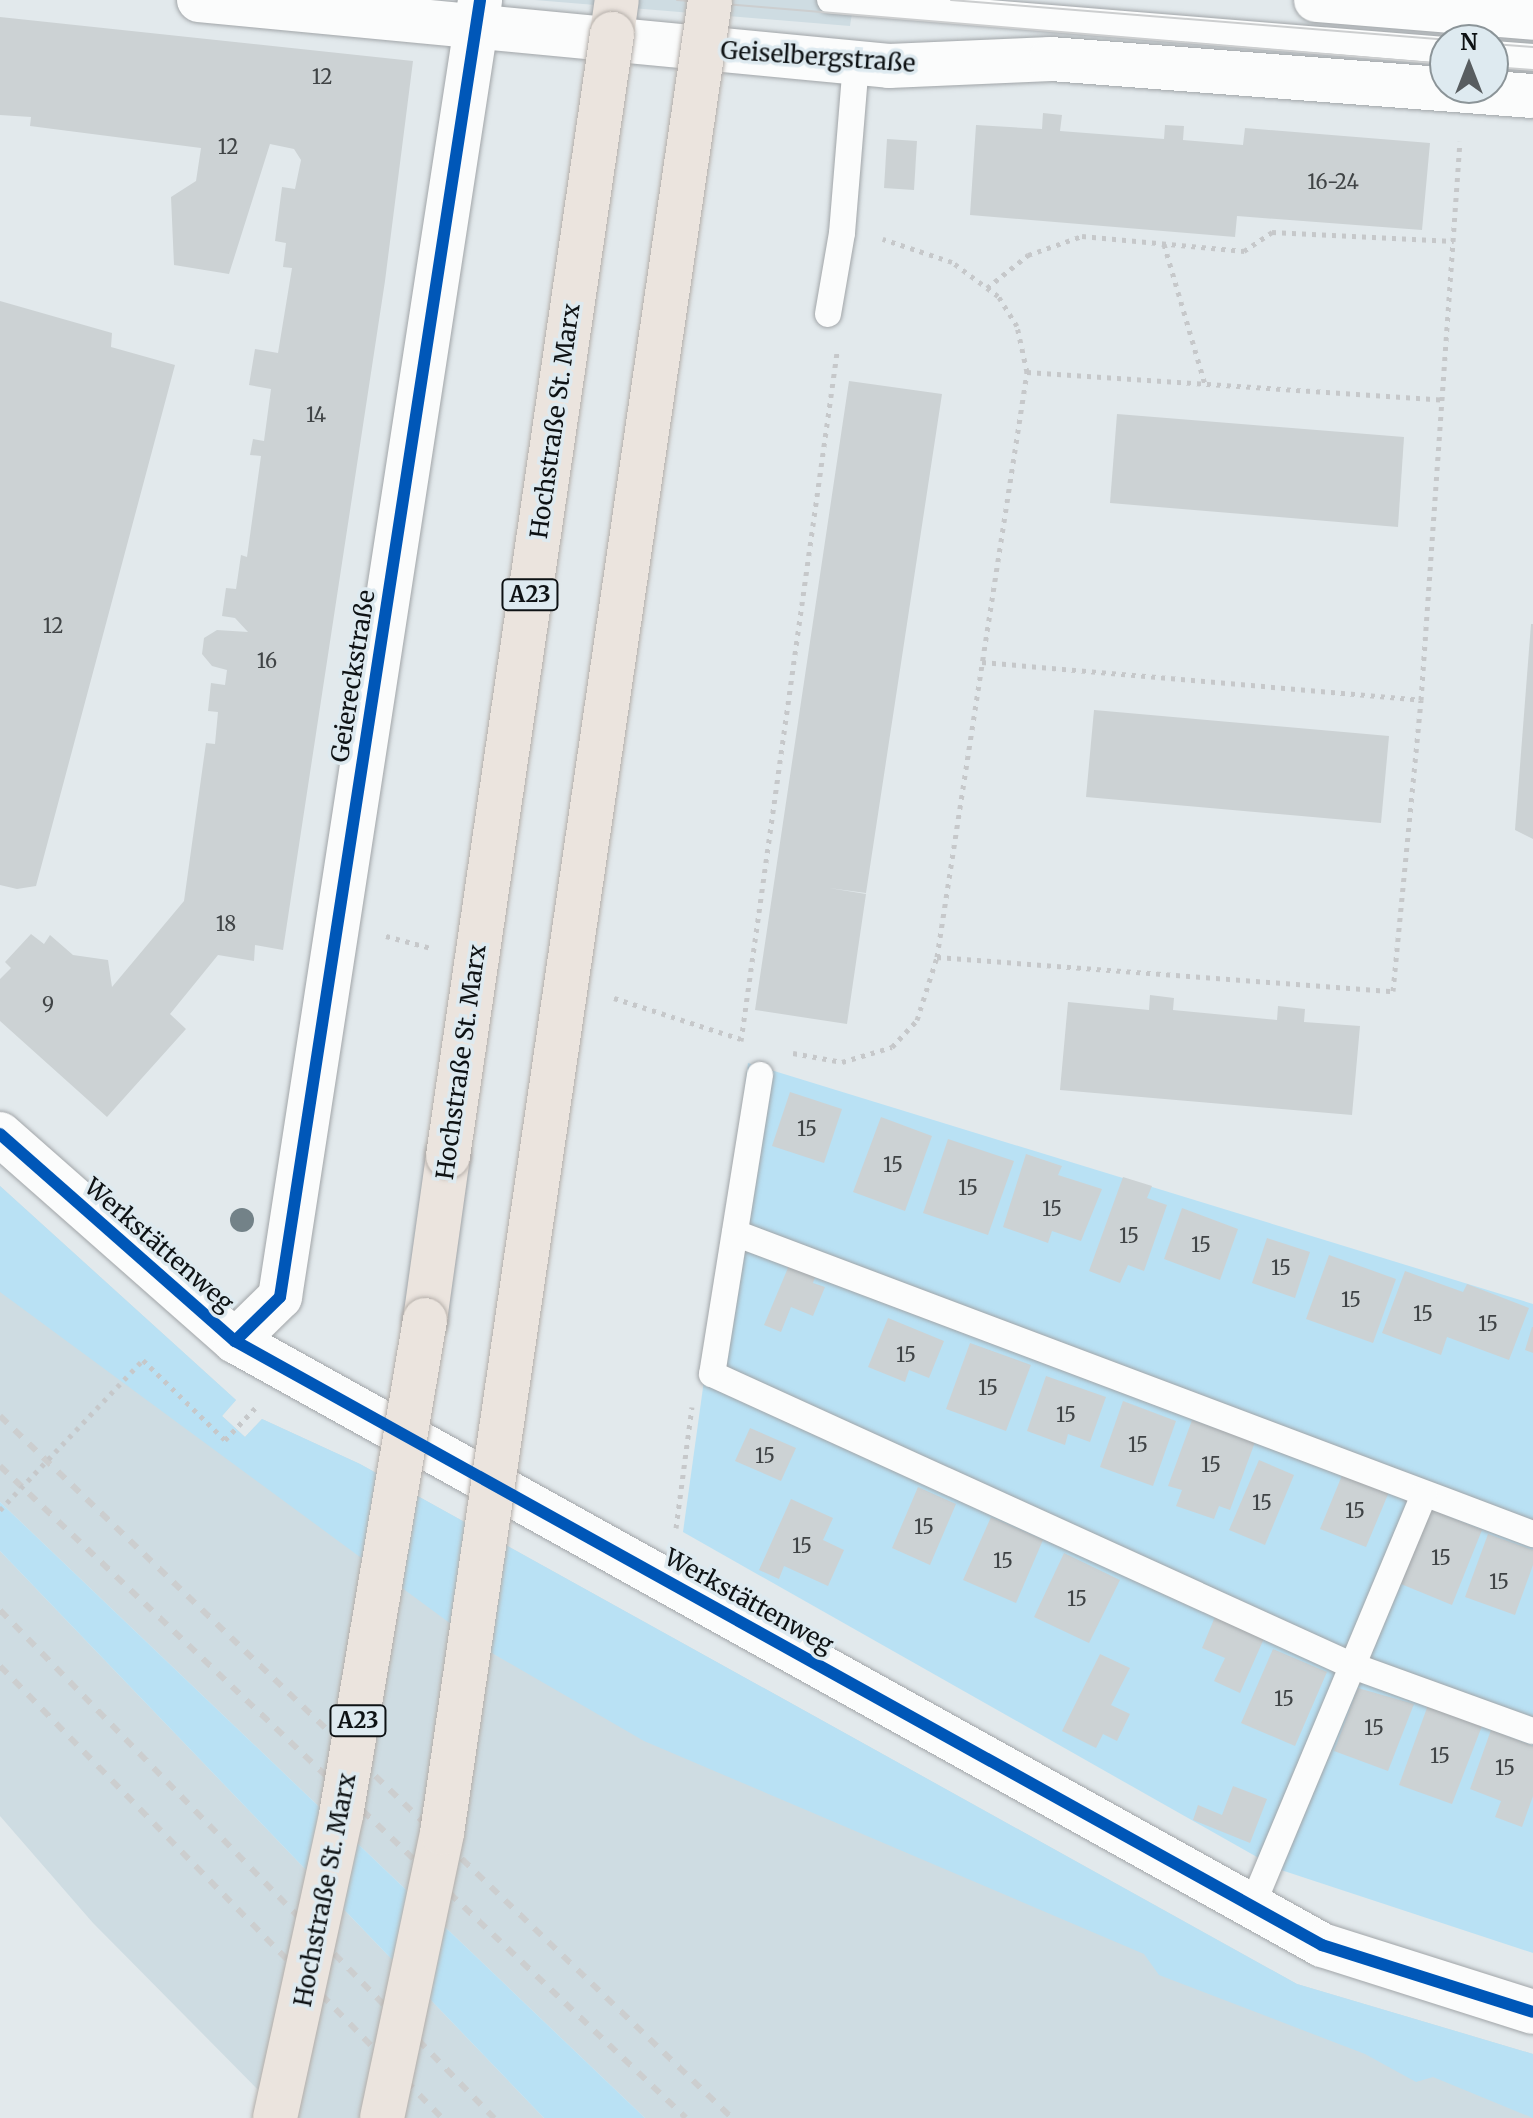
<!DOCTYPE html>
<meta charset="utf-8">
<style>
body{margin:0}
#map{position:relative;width:1533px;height:2118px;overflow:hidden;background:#e2e9ec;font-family:Merriweather,serif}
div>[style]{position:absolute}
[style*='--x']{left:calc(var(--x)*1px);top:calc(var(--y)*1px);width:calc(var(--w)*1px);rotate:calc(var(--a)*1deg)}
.built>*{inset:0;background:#cedce2}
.green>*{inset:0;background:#b9e1f4}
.building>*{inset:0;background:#ccd2d4}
.path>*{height:5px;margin-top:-2.5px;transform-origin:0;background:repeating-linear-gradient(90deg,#c6c8ca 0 4px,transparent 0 10px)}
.roads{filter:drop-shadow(0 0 2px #a1a5a8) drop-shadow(0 0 2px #a1a5a8)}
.lane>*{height:26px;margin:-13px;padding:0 13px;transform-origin:13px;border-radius:13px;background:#fbfcfc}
.street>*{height:44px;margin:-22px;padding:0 22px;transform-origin:22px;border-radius:22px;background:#fbfcfc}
.secondary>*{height:44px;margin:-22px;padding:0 22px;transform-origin:22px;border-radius:22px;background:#fbfcfc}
.highway>*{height:44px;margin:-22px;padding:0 22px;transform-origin:22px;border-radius:22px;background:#ebe4de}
.tram>*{height:2px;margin:-1px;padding:0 1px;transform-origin:1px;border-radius:1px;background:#cccecf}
.rail>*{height:6px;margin-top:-3px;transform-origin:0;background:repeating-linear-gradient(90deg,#cccecf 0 10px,transparent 0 20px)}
.path-bridge>*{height:5px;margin-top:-2.5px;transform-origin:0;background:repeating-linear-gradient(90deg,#c6c8ca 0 4px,transparent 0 10px)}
.bridges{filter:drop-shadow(0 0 2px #b4aea9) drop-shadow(0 0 2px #b4aea9)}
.highway-bridge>*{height:44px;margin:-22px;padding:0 22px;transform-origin:22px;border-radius:22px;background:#ebe4de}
.cycleway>*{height:12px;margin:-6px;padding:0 6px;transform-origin:6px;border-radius:6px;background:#0057b8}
.trees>*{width:24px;height:24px;margin:-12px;border-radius:50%;background:#738288}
span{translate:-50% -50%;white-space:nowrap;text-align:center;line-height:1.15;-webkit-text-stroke:7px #deeaf0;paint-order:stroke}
.number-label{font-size:20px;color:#404446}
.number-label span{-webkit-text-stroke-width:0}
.shield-label span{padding:2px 6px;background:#deeaf0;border:2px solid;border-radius:6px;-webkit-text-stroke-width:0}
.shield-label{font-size:22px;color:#0e1214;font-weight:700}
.street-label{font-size:24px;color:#0e1214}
.north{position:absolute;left:1429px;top:24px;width:80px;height:80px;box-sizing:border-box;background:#deeaf0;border:2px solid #8b9498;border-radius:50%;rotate:0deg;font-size:22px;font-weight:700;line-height:32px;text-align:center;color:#0e1214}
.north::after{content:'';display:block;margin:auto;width:28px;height:36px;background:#585d60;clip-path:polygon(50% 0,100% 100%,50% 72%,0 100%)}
</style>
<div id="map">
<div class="built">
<i style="clip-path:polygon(535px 0,854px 0,850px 26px)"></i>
<i style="clip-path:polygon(0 1186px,236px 1400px,222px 1416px,245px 1437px,262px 1419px,360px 1464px,1297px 1984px,1533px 2054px,1533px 2118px,645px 2118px,0 1502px)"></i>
<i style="clip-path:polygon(0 1551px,544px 2118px,286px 2118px,93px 1923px,0 1816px)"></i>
</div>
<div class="green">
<i style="clip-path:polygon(748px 1063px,1533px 1304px,1533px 1953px,1278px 1869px,683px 1532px)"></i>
<i style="clip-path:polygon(0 1186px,236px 1400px,222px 1416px,245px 1437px,262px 1419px,360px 1464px,1297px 1984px,1533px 2054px,1533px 2118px,1433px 2077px,1416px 2082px,1365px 2054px,1159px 1975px,1144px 1954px,644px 1741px,485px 1649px,0 1292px)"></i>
<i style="clip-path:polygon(0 1502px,645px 2118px,544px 2118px,0 1551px)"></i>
</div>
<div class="building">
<i style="clip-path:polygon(0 17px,413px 61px,385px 281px,283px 950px,255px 945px,254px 961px,218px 955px,170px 1014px,186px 1029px,107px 1117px,0 1021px,0 979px,11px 968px,5px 962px,31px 934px,44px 944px,50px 935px,73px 955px,108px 960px,112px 987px,184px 901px,206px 743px,215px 744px,218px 712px,208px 711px,211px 683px,225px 685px,227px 670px,212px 666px,202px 654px,204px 638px,217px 630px,248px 632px,235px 618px,222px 616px,226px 588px,236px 589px,241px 555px,247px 557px,261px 456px,250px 455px,253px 439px,264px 441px,271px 389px,249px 385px,255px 349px,278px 353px,292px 268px,283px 267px,286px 243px,275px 241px,282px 187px,295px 189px,301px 160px,294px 149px,270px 144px,229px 274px,174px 265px,171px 197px,196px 181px,201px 148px,30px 126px,31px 117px,0 115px)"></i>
<i style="clip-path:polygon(1043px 113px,1062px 115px,1060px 131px,1164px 139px,1165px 125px,1184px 126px,1183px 140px,1243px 145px,1245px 128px,1430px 143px,1422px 230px,1237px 216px,1235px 237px,970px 215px,976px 125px,1042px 129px)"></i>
<i style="clip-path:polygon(887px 139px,917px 141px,914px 190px,884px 188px)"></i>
<i style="clip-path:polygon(0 301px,112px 333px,111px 347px,175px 365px,36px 886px,17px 889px,0 885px)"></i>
<i style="clip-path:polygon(849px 381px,942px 394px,866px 893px,829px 888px,866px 894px,847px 1024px,755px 1010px)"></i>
<i style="clip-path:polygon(1117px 414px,1404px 437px,1398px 527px,1110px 503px)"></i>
<i style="clip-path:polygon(1531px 624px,1533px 624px,1533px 839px,1515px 830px)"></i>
<i style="clip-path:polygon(1094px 710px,1389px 736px,1381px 823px,1086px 797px)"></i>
<i style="clip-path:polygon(1150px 995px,1174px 998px,1173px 1010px,1277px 1020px,1278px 1006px,1305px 1009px,1304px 1022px,1360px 1026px,1352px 1115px,1060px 1090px,1068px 1002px,1149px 1010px)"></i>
<i style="clip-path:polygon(790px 1092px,842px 1109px,824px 1163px,772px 1146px)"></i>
<i style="clip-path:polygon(881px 1117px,932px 1136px,905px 1211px,853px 1192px)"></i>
<i style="clip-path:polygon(948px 1139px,1014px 1161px,988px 1235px,923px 1213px)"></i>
<i style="clip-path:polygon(1026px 1154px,1062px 1166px,1058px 1175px,1102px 1189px,1081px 1241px,1052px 1231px,1048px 1243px,1003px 1227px)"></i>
<i style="clip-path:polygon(1123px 1177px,1152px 1186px,1147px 1198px,1167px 1205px,1144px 1271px,1128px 1265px,1120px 1283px,1089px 1271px)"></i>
<i style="clip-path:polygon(1182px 1208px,1238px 1229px,1220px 1280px,1164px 1259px)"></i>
<i style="clip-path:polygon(1267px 1238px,1310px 1252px,1295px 1298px,1252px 1283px)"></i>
<i style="clip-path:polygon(1329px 1255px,1396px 1279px,1373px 1343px,1306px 1319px)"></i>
<i style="clip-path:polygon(790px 1263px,816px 1274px,813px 1283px,825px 1287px,813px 1316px,791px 1307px,781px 1332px,764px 1325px)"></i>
<i style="clip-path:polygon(1405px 1271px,1463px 1292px,1467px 1284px,1529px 1308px,1509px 1360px,1447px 1337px,1441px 1355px,1382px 1333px)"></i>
<i style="clip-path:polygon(888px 1318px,944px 1341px,929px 1378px,909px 1370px,905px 1382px,868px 1367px)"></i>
<i style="clip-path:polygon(1532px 1327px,1533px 1327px,1533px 1353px,1525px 1350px)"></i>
<i style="clip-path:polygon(970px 1343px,1031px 1365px,1006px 1431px,946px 1409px)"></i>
<i style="clip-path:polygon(1046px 1376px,1106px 1397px,1090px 1442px,1068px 1434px,1065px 1445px,1027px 1431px)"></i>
<i style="clip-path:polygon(1123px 1401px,1176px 1421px,1153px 1486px,1100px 1467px)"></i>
<i style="clip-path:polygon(1192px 1420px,1255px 1442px,1230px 1510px,1219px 1506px,1214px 1519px,1176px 1506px,1182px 1490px,1168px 1486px)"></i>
<i style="clip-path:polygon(750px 1428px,796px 1448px,781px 1481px,735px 1461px)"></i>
<i style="clip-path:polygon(1259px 1460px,1294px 1475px,1265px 1545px,1229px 1530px)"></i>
<i style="clip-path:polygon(1343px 1473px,1389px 1492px,1366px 1547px,1320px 1529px)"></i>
<i style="clip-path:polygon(918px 1487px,956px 1504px,930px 1565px,892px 1548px)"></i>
<i style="clip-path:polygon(791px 1499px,833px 1518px,823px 1540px,844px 1550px,828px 1586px,784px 1566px,779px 1579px,759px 1570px)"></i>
<i style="clip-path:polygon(1430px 1509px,1482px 1530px,1452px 1605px,1401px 1584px)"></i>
<i style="clip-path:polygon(991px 1517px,1043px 1540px,1016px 1603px,963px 1580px)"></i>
<i style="clip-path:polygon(1488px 1534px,1533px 1550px,1533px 1565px,1515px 1615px,1465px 1597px)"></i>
<i style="clip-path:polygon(1064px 1553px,1120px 1580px,1089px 1643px,1034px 1617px)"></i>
<i style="clip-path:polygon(1217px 1612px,1266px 1634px,1240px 1693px,1214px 1681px,1225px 1658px,1202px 1648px)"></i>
<i style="clip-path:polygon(1273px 1649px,1327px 1672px,1295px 1746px,1241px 1723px)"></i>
<i style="clip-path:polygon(1100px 1654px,1130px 1668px,1111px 1705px,1130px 1714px,1117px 1741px,1103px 1734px,1096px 1748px,1062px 1731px)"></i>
<i style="clip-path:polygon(1358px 1688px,1414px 1704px,1388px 1771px,1334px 1751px)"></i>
<i style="clip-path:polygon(1428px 1705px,1482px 1726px,1452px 1804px,1399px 1785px)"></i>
<i style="clip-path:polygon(1491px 1730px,1533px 1746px,1533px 1796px,1522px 1827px,1495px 1817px,1501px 1801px,1470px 1789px)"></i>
<i style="clip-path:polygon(1233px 1786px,1267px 1799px,1250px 1843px,1193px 1820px,1198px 1805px,1222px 1815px)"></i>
</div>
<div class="path">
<i style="--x:1164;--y:244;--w:146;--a:73.7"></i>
<i style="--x:987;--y:288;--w:53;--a:-38.8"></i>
<i style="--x:1028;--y:255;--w:57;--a:-19.4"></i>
<i style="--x:1082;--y:236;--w:163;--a:5.3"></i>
<i style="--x:1244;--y:251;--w:34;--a:-34"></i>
<i style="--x:1272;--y:232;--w:182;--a:2.8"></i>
<i style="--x:1027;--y:372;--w:418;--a:3.8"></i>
<i style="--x:982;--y:662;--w:441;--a:4.9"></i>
<i style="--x:386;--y:936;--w:47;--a:14.9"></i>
<i style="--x:937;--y:957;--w:457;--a:4.3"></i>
<i style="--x:1393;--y:991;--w:292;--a:-84.5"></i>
<i style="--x:1421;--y:700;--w:560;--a:-86.01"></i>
<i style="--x:614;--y:998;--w:133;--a:17.9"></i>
<i style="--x:741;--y:1041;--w:695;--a:-82.06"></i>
<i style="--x:793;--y:1053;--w:50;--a:10.4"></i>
<i style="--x:842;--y:1062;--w:52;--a:-16.7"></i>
<i style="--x:892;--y:1047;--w:37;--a:-47"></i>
<i style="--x:917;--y:1020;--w:66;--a:-72.4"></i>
<i style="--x:937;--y:957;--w:592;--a:-81.25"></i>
<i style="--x:1027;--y:372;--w:47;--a:-102.3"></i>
<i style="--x:1017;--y:326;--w:36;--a:-122"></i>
<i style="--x:998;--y:296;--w:57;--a:-143.5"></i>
<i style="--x:952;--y:262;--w:73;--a:-161.6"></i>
<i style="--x:143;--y:1360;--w:115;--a:44.3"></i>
<i style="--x:225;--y:1440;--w:44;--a:-46.8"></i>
<i style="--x:676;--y:1528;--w:122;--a:-82.5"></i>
</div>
<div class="roads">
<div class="lane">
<i style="--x:830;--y:0;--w:617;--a:4.65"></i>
<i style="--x:1493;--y:54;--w:40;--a:4.3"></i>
<i style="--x:828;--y:314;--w:82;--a:-80.2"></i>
<i style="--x:842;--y:233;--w:171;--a:-85.3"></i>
<i style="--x:760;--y:1075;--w:303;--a:99.1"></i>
<i style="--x:712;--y:1374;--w:704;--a:24.49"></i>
<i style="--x:1353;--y:1666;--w:191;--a:19.9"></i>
<i style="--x:735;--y:1233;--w:853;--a:20.67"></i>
<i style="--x:1252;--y:1906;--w:446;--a:-67.3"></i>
</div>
<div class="street">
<i style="--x:0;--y:1134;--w:313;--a:41.4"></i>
<i style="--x:235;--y:1341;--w:1244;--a:29.06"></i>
<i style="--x:1322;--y:1945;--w:221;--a:17.6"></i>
<i style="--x:235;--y:1341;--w:63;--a:-44.4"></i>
<i style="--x:280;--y:1297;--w:1312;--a:-81.23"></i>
</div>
<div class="secondary">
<i style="--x:199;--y:0;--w:693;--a:5.46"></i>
<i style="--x:889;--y:66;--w:162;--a:-2.5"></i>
<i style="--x:1051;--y:59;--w:483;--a:4.4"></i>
<i style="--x:1316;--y:0;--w:218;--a:4.7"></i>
</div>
<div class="highway">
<i style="--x:612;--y:34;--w:34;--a:-82"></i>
<i style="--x:425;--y:1320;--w:166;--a:-82"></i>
</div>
</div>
<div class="tram">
<i style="--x:677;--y:0;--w:771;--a:4.76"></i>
<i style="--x:951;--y:0;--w:497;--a:4.6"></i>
<i style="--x:1493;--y:44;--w:40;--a:4.3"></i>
<i style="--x:1493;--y:67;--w:40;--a:4.3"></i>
</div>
<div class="rail">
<i style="--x:0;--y:1416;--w:1014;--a:43.8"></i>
<i style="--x:0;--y:1466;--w:946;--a:43.54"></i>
<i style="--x:0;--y:1610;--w:709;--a:45.8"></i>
<i style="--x:0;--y:1666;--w:632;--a:45.64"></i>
</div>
<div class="path-bridge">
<i style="--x:0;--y:1510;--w:207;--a:-46.4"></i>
</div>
<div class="bridges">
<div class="highway-bridge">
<i style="--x:448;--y:1156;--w:1134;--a:-81.68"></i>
<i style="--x:275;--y:2118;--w:310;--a:-77.7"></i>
<i style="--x:341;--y:1815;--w:502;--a:-80.37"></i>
<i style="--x:382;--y:2118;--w:291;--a:-78.1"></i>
<i style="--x:442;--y:1833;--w:1852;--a:-81.68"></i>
</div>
</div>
<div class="cycleway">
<i style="--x:0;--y:1134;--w:313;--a:41.4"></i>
<i style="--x:235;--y:1341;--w:1244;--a:29.06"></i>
<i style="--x:1322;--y:1945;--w:221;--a:17.6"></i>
<i style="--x:235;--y:1341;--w:63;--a:-44.4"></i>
<i style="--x:280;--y:1297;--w:1312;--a:-81.23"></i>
</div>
<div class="trees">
<i style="left:242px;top:1220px"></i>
</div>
<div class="number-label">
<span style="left:322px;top:76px">12</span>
<span style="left:228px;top:146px">12</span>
<span style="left:1333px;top:181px">16-24</span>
<span style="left:316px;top:414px">14</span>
<span style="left:53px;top:625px">12</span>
<span style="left:267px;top:660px">16</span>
<span style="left:226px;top:923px">18</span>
<span style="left:48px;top:1004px">9</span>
<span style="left:807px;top:1128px">15</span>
<span style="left:893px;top:1164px">15</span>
<span style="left:968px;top:1187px">15</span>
<span style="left:1052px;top:1208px">15</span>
<span style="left:1129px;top:1235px">15</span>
<span style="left:1201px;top:1244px">15</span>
<span style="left:1281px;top:1267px">15</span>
<span style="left:1351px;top:1299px">15</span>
<span style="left:1423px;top:1313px">15</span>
<span style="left:1488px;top:1323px">15</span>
<span style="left:906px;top:1354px">15</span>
<span style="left:988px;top:1387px">15</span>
<span style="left:1066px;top:1414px">15</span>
<span style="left:1138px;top:1444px">15</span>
<span style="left:765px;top:1455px">15</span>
<span style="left:1211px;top:1464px">15</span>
<span style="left:1262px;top:1502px">15</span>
<span style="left:1355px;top:1510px">15</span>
<span style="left:924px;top:1526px">15</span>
<span style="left:802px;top:1545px">15</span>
<span style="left:1441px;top:1557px">15</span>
<span style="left:1003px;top:1560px">15</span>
<span style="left:1499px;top:1581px">15</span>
<span style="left:1077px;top:1598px">15</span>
<span style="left:1284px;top:1698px">15</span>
<span style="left:1374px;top:1727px">15</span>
<span style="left:1440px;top:1755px">15</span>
<span style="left:1505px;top:1767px">15</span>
</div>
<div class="shield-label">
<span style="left:530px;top:595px">A23</span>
<span style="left:358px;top:1721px">A23</span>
</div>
<div class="street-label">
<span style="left:818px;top:57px;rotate:4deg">Geiselbergstraße</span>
<span style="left:555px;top:421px;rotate:-82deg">Hochstraße St. Marx</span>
<span style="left:353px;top:676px;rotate:-81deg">Geiereckstraße</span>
<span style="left:461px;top:1062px;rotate:-82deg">Hochstraße St. Marx</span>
<span style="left:159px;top:1245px;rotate:41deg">Werkstättenweg</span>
<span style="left:749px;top:1601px;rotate:29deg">Werkstättenweg</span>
<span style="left:325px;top:1890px;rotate:-79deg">Hochstraße St. Marx</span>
</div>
<div class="north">N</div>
</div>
